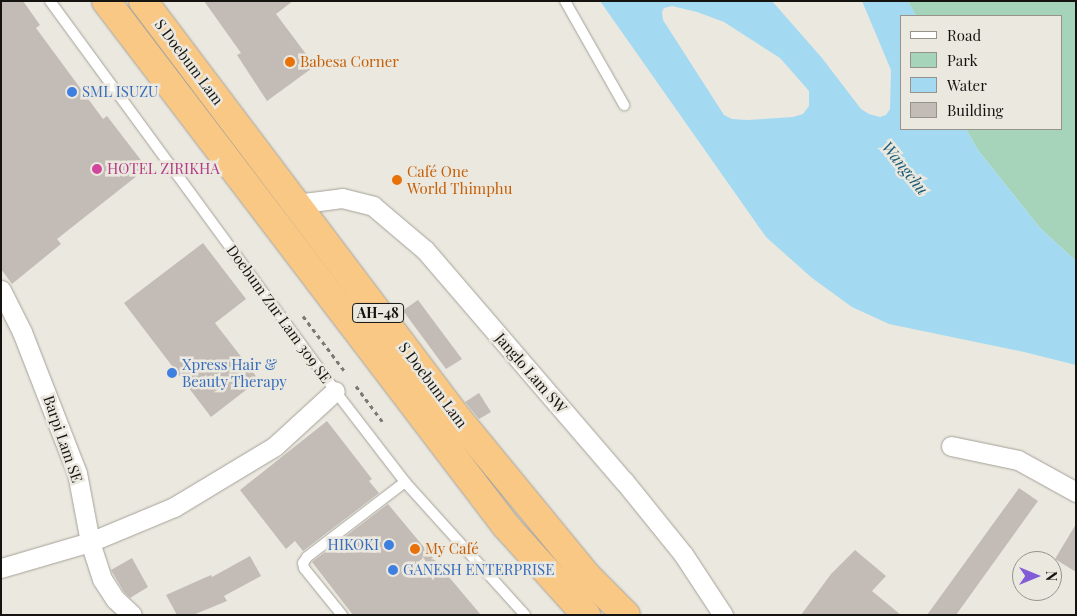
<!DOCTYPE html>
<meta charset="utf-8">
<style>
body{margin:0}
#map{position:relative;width:1077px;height:616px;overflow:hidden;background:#ebe8df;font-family:"Playfair Display",serif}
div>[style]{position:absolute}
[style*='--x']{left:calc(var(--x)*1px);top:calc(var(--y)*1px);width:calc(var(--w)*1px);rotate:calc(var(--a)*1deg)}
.green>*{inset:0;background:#a6d4ba}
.water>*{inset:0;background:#a3daf2}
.building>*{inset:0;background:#c3bcb6}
.path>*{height:3px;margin-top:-1.5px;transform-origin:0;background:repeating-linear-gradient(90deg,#7b7973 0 4px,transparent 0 8px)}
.roads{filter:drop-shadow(0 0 1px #a4a199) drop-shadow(0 0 1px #a4a199)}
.lane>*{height:10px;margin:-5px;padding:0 5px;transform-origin:5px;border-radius:5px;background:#fff}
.street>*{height:19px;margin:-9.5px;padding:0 9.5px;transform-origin:9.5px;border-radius:9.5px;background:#fff}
.highway>*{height:28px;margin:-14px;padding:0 14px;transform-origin:14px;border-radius:14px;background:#f9c884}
.dots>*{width:14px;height:14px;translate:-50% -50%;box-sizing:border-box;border:2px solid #ebe8df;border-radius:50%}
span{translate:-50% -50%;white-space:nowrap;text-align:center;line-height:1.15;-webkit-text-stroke:5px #ebe8df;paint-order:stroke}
.shield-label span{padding:1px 4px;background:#ebe8df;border:1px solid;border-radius:4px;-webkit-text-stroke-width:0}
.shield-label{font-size:14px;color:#141310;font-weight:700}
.street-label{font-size:15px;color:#141310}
.food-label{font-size:15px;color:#c56008}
.left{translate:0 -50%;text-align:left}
.shop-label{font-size:15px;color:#366cbe}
.right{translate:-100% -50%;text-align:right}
.hotel-label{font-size:15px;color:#b23c85}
.water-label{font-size:16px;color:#1a5d76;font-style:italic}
.frame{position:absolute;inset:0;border:2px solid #141310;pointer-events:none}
.legend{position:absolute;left:900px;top:15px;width:162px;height:115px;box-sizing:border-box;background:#ebe8df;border:1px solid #95938c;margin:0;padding:6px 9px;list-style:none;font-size:15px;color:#141310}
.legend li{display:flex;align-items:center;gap:10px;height:25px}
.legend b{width:25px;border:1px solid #95938c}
.north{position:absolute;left:1012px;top:551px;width:50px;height:50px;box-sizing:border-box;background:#ebe8df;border:1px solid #95938c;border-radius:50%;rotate:90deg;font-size:14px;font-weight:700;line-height:20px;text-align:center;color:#141310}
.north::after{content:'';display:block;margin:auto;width:18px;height:22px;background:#805dd7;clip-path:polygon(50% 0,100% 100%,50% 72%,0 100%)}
</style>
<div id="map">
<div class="green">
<i style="clip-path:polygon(908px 1px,1076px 1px,1076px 261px,1040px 228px,978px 150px,966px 129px,1061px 129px,1061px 16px,916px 16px)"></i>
</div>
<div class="water">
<i style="clip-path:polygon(evenodd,600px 1px,772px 1px,822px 58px,861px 109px,869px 114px,880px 117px,886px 115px,890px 109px,891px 70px,862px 1px,908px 1px,916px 16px,901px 16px,901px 129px,966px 129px,978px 150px,1040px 228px,1076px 261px,1076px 365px,1024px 352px,889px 324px,852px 307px,812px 278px,766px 237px,600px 1px,672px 6px,697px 12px,724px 22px,780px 58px,809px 91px,809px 106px,803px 114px,793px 117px,747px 120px,732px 119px,724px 115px,663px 20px,662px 12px,664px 8px,672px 6px)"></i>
</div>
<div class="building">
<i style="clip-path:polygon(1px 1px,23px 1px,40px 25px,36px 28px,103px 119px,107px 116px,147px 168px,57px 239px,61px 244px,12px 284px,1px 269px)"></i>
<i style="clip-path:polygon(204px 1px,293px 1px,276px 14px,315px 66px,267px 101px,237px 55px,241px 53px)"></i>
<i style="clip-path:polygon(203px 243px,246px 299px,215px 323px,259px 380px,211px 417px,124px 303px)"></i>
<i style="clip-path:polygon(418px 300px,462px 359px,446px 369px,404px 312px,405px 309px)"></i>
<i style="clip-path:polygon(479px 393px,491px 412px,479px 419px,465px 402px)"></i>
<i style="clip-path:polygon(327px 421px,372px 479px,369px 481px,379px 493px,303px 551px,295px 541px,286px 549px,240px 490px)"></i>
<i style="clip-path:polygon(1019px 488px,1038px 501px,956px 615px,927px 615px)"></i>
<i style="clip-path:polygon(388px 504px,438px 564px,481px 615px,353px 615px,312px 562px)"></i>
<i style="clip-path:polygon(1076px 524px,1076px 572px,1055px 559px)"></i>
<i style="clip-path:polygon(855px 550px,886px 576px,872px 591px,901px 615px,801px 615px,831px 574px)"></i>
<i style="clip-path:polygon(250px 556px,261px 576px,224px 596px,227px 601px,193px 615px,177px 615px,166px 595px,211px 575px,212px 577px)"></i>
<i style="clip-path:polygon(132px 558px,148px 587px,130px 598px,124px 592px,111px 570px)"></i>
</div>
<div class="path">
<i style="--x:303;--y:316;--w:71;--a:53"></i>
<i style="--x:356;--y:386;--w:44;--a:53.4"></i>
</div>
<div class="roads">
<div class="lane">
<i style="--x:50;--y:1;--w:483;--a:53.8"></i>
<i style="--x:335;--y:391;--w:115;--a:52.4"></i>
<i style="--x:405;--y:482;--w:179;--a:47.9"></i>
<i style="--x:565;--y:1;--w:120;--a:60.4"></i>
<i style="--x:342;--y:615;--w:60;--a:-129"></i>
<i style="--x:304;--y:568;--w:5;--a:-101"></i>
<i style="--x:303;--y:563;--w:7;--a:-56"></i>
<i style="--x:307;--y:557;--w:123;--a:-37.4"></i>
</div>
<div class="street">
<i style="--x:296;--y:204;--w:46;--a:-7.4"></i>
<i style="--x:342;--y:198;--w:32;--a:14"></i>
<i style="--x:373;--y:206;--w:68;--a:40.2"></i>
<i style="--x:425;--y:250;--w:305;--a:49.3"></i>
<i style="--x:624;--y:481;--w:94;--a:51.1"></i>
<i style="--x:683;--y:554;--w:73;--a:56.7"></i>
<i style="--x:1;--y:290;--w:47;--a:63.4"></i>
<i style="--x:22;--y:332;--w:151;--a:68.7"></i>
<i style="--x:77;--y:473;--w:70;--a:79.3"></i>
<i style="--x:90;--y:542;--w:39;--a:72"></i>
<i style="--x:102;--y:579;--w:24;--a:57"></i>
<i style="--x:115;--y:599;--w:23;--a:43"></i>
<i style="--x:951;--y:446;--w:68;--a:11.8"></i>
<i style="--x:1018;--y:460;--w:66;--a:28.9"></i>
<i style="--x:1;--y:568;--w:93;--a:-16.3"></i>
<i style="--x:90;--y:542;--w:91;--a:-22.6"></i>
<i style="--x:174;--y:507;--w:118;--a:-31.1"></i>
<i style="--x:275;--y:446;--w:81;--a:-42.5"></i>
</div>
<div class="highway">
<i style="--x:106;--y:1;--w:660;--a:52.7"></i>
<i style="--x:506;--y:526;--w:120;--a:48"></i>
<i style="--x:143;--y:1;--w:525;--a:52.98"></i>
<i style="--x:459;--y:420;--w:202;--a:50.6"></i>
<i style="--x:587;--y:576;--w:55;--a:45"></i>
</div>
</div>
<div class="dots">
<i style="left:290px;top:62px;background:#e8710a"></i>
<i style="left:72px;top:92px;background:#3f7fe0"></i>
<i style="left:97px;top:169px;background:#d1479c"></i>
<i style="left:397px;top:180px;background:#e8710a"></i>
<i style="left:172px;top:373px;background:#3f7fe0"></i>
<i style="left:389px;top:545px;background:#3f7fe0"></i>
<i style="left:415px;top:549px;background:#e8710a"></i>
<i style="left:393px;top:570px;background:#3f7fe0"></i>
</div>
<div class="shield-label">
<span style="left:378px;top:313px">AH-48</span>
</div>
<div class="street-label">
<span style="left:189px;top:62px;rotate:53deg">S Doebum Lam</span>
<span style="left:279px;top:314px;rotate:54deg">Doebum Zur Lam 309 SE</span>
<span style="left:531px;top:373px;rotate:49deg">Janglo Lam SW</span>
<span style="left:433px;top:385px;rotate:53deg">S Doebum Lam</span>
<span style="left:63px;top:439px;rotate:71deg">Barpi Lam SE</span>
</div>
<div class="food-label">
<span class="left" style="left:300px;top:62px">Babesa Corner</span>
<span class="left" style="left:407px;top:180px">Café One<br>World Thimphu</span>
<span class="left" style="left:425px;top:549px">My Café</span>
</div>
<div class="shop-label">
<span class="left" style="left:82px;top:92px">SML ISUZU</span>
<span class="left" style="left:182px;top:373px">Xpress Hair &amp;<br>Beauty Therapy</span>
<span class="right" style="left:379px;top:545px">HIKOKI</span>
<span class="left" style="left:403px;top:570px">GANESH ENTERPRISE</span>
</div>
<div class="hotel-label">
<span class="left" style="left:107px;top:169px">HOTEL ZIRIKHA</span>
</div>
<div class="water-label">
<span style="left:905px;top:168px;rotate:51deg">Wangchu</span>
</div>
<div class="frame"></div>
<ul class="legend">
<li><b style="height:6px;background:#fff"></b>Road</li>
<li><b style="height:14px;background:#a6d4ba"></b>Park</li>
<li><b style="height:14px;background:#a3daf2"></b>Water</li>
<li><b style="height:14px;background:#c3bcb6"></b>Building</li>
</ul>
<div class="north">N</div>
</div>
